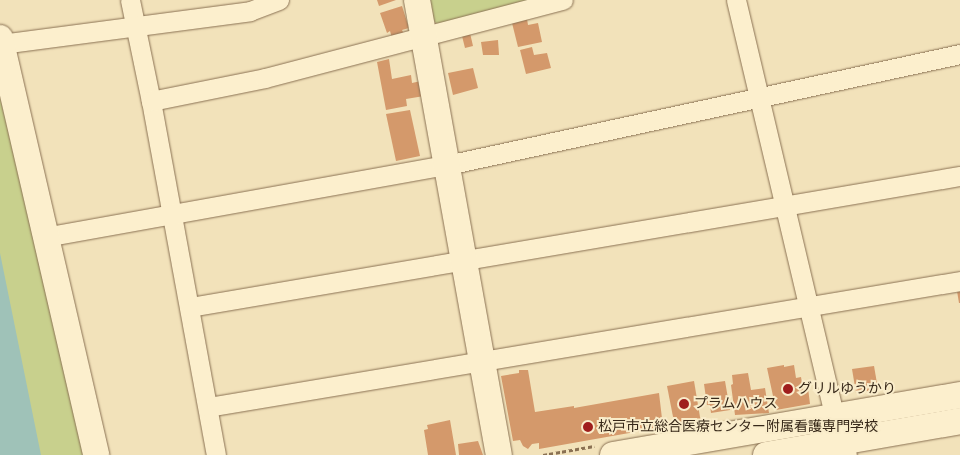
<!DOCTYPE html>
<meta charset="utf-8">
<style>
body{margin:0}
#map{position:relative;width:960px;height:455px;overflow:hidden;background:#f2e2ba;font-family:"Times New Roman","Noto Sans JP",serif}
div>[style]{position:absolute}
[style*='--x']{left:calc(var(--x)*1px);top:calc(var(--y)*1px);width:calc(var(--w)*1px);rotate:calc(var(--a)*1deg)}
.green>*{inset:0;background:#c8d08d}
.water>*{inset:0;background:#9fc2b8}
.building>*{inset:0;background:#d4996b}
.path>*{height:3px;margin-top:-1.5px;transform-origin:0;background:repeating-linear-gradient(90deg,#8a7153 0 4px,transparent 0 6.5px)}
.roads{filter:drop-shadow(0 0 1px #8a7153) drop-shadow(0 0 1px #8a7153)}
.street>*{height:19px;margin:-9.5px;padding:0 9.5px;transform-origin:9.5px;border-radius:9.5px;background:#fcefcd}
.secondary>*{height:26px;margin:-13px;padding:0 13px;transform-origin:13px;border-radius:13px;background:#fcefcd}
.dots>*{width:14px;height:14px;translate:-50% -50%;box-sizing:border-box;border:2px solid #f9ecca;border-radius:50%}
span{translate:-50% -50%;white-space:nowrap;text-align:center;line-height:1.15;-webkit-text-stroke:4px #f9ecca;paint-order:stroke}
.poi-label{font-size:14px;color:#372819}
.left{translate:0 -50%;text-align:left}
</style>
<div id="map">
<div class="green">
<i style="clip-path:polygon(427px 0,541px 0,441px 26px,430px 19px)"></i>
<i style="clip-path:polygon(0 97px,86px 455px,0 455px)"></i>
</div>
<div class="water">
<i style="clip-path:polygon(0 253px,41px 455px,0 455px)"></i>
</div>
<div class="building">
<i style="clip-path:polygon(377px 0,396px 0,379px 6px)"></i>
<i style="clip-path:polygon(402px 6px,409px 28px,402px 30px,404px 34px,392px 38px,390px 31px,387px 33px,380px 13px)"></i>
<i style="clip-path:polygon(527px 19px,528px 25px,538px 23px,542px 42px,518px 47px,512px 23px)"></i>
<i style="clip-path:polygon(470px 33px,473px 46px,465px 48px,462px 36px)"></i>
<i style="clip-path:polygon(498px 40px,499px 55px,483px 55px,481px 42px)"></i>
<i style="clip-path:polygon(532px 47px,534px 55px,547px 53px,551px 68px,526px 74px,520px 50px)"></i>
<i style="clip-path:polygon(389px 59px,392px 79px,411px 75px,412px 83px,421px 81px,424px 96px,406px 99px,407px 106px,386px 110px,377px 62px)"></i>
<i style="clip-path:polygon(473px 68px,478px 88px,453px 95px,448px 73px)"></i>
<i style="clip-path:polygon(410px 110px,420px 156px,396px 161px,386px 114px)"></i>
<i style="clip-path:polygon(957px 291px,960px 291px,960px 303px,959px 303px)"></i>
<i style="clip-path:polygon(784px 365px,784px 367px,794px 365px,796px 378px,801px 377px,803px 389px,808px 388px,810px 404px,776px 410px,767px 368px)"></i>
<i style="clip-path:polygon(874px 366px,878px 389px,856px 393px,852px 369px)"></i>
<i style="clip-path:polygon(519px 370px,528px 370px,535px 412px,574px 406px,574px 408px,659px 393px,663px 427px,539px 449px,539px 443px,532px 444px,528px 449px,523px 446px,520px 440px,513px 441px,501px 376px,519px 373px)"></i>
<i style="clip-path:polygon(748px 373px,751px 390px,765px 388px,769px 413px,735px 415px,731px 385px,733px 384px,732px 375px)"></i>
<i style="clip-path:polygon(694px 381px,701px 423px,675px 427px,667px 386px)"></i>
<i style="clip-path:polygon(725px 381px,730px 410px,711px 413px,710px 405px,707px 405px,704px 384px)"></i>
<i style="clip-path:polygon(450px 420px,456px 455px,428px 455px,424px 430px,428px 429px,427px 425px)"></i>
<i style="clip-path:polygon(478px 441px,483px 455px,459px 455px,458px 444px)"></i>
</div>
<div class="path">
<i style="--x:543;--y:455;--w:52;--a:-10"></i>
</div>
<div class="roads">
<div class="street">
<i style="--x:130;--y:0;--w:103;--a:78.3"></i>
<i style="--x:151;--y:101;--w:360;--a:79.6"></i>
<i style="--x:736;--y:0;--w:427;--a:76.7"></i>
<i style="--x:834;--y:416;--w:41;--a:71.6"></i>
<i style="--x:1;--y:44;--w:251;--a:-7.5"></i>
<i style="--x:250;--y:11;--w:31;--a:-21"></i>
<i style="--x:151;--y:101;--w:116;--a:-11.4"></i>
<i style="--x:265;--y:78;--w:308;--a:-14.7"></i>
<i style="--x:45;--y:237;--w:408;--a:-10.2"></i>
<i style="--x:447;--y:165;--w:525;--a:-12.21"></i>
<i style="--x:190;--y:307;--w:781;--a:-9.66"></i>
<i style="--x:208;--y:407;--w:762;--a:-9.51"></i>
</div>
<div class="secondary">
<i style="--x:417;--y:0;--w:462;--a:79.8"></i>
<i style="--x:0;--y:38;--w:428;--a:77"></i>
<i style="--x:613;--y:455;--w:352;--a:-9.8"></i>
<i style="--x:766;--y:455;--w:197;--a:-9.9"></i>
</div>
</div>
<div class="dots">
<i style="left:788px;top:389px;background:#9f1e1d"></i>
<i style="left:684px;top:404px;background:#9f1e1d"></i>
<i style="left:588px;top:427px;background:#9f1e1d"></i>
</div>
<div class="poi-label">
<span class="left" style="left:798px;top:389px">グリルゆうかり</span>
<span class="left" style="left:694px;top:404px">プラムハウス</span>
<span class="left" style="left:598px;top:427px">松戸市立総合医療センター附属看護専門学校</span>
</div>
</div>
